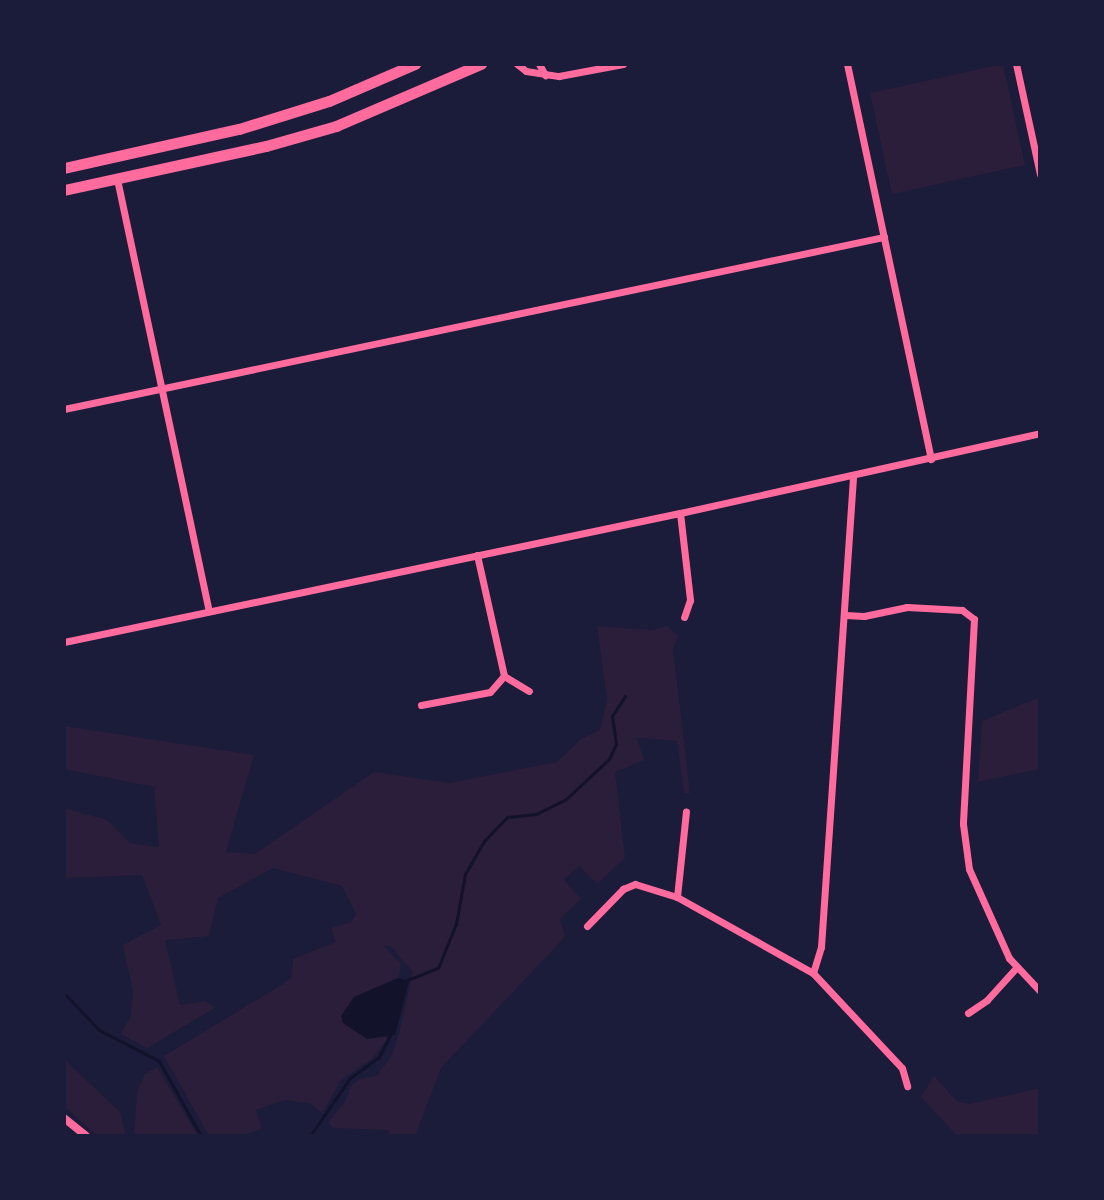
<!DOCTYPE html>
<style>
body{margin:0}
#map{position:relative;width:1104px;height:1200px;overflow:hidden;background:#1b1b3a;font-family:"Golos Text",sans-serif}
div>[style]{position:absolute}
[style*='--x']{left:calc(var(--x)*1px);top:calc(var(--y)*1px);width:calc(var(--w)*1px);rotate:calc(var(--a)*1deg)}
.green>*{inset:0;background:#2a1e3b}
.water>*{inset:0;background:#12122b}
.stream>*{height:3px;margin:-1.5px;padding:0 1.5px;transform-origin:1.5px;border-radius:1.5px;background:#12122b}
.minor>*{height:7px;margin:-3.5px;padding:0 3.5px;transform-origin:3.5px;border-radius:3.5px;background:#ff6b9d}
.tertiary>*{height:8px;margin:-4px;padding:0 4px;transform-origin:4px;border-radius:4px;background:#ff6b9d}
.trunk>*{height:11px;margin:-5.5px;padding:0 5.5px;transform-origin:5.5px;border-radius:5.5px;background:#ff6b9d}
span{translate:-50% -50%;white-space:nowrap;text-align:center;line-height:1.15;-webkit-text-stroke:8px #1b1b3a;paint-order:stroke}
.frame{position:absolute;inset:0;border:66px solid #1b1b3a;pointer-events:none}
</style>
<div id="map">
<div class="green">
<i style="clip-path:polygon(1003px 64px,1025px 165px,892px 194px,870px 93px)"></i>
<i style="clip-path:polygon(597px 626px,652px 630px,667px 626px,678px 636px,673px 648px,690px 793px,684px 793px,677px 741px,637px 738px,644px 760px,615px 772px,625px 858px,597px 884px,579px 866px,564px 880px,581px 899px,560px 919px,565px 937px,441px 1068px,415px 1136px,388px 1136px,389px 1130px,333px 1128px,328px 1122px,345px 1102px,351px 1086px,360px 1079px,376px 1076px,390px 1058px,398px 1037px,413px 972px,390px 946px,384px 946px,401px 964px,398px 978px,366px 992px,367px 1038px,386px 1036px,386px 1041px,372px 1059px,342px 1079px,322px 1113px,310px 1103px,285px 1100px,256px 1110px,262px 1129px,240px 1136px,209px 1136px,164px 1056px,283px 984px,291px 977px,293px 959px,336px 942px,331px 928px,351px 922px,356px 914px,342px 886px,273px 868px,218px 898px,209px 936px,165px 940px,180px 1005px,205px 1001px,215px 1008px,147px 1048px,121px 1034px,131px 1015px,133px 991px,123px 945px,161px 925px,142px 875px,64px 878px,64px 808px,107px 820px,130px 843px,159px 847px,154px 787px,64px 769px,64px 726px,254px 755px,226px 852px,255px 854px,374px 772px,450px 783px,557px 762px,581px 739px,600px 730px,607px 699px)"></i>
<i style="clip-path:polygon(1040px 697px,1040px 769px,978px 782px,982px 721px)"></i>
<i style="clip-path:polygon(64px 1059px,120px 1112px,126px 1136px,97px 1136px,64px 1106px)"></i>
<i style="clip-path:polygon(157px 1067px,198px 1136px,134px 1136px,137px 1092px,145px 1074px)"></i>
<i style="clip-path:polygon(934px 1076px,957px 1101px,969px 1104px,1040px 1088px,1040px 1136px,957px 1136px,921px 1097px)"></i>
</div>
<div class="water">
<i style="clip-path:polygon(398px 978px,409px 981px,395px 1035px,367px 1039px,343px 1023px,341px 1016px,354px 997px)"></i>
</div>
<div class="stream">
<i style="--x:405;--y:981;--w:35;--a:-22"></i>
<i style="--x:438;--y:968;--w:48;--a:-67.8"></i>
<i style="--x:456;--y:924;--w:51;--a:-79.8"></i>
<i style="--x:465;--y:874;--w:38;--a:-60"></i>
<i style="--x:484;--y:841;--w:33;--a:-46"></i>
<i style="--x:507;--y:817;--w:29;--a:-6"></i>
<i style="--x:536;--y:814;--w:32;--a:-26"></i>
<i style="--x:565;--y:800;--w:60;--a:-43"></i>
<i style="--x:609;--y:759;--w:17;--a:-65"></i>
<i style="--x:616;--y:744;--w:28;--a:-98"></i>
<i style="--x:612;--y:716;--w:24;--a:-57"></i>
<i style="--x:64;--y:993;--w:51;--a:46.6"></i>
<i style="--x:99;--y:1030;--w:68;--a:27.3"></i>
<i style="--x:159;--y:1061;--w:86;--a:60.8"></i>
<i style="--x:310;--y:1136;--w:70;--a:-55.4"></i>
<i style="--x:350;--y:1078;--w:36;--a:-36"></i>
<i style="--x:379;--y:1057;--w:25;--a:-63"></i>
</div>
<div class="minor">
<i style="--x:517;--y:64;--w:11;--a:38"></i>
<i style="--x:526;--y:71;--w:33;--a:9"></i>
<i style="--x:559;--y:76;--w:65;--a:-10.6"></i>
<i style="--x:539;--y:64;--w:13;--a:61"></i>
<i style="--x:847;--y:64;--w:404;--a:78"></i>
<i style="--x:1016;--y:64;--w:113;--a:77.7"></i>
<i style="--x:117;--y:179;--w:441;--a:78"></i>
<i style="--x:64;--y:409;--w:838;--a:-11.85"></i>
<i style="--x:680;--y:513;--w:88;--a:83.4"></i>
<i style="--x:690;--y:600;--w:18;--a:109"></i>
<i style="--x:477;--y:555;--w:124;--a:77.4"></i>
<i style="--x:504;--y:676;--w:29;--a:31"></i>
<i style="--x:845;--y:615;--w:19;--a:3"></i>
<i style="--x:864;--y:616;--w:44;--a:-11.8"></i>
<i style="--x:907;--y:607;--w:55;--a:3.1"></i>
<i style="--x:962;--y:610;--w:15;--a:37"></i>
<i style="--x:974;--y:619;--w:205;--a:93.1"></i>
<i style="--x:963;--y:824;--w:45;--a:82.4"></i>
<i style="--x:969;--y:869;--w:98;--a:65.8"></i>
<i style="--x:1009;--y:958;--w:45;--a:46.8"></i>
<i style="--x:64;--y:642;--w:629;--a:-11.83"></i>
<i style="--x:680;--y:513;--w:369;--a:-12.5"></i>
<i style="--x:421;--y:705;--w:70;--a:-10.7"></i>
<i style="--x:490;--y:692;--w:21;--a:-49"></i>
<i style="--x:677;--y:897;--w:86;--a:-84"></i>
<i style="--x:587;--y:926;--w:52;--a:-45.8"></i>
<i style="--x:623;--y:889;--w:13;--a:-23"></i>
<i style="--x:635;--y:884;--w:44;--a:17.2"></i>
<i style="--x:677;--y:897;--w:156;--a:29.2"></i>
<i style="--x:813;--y:973;--w:130;--a:46.9"></i>
<i style="--x:902;--y:1068;--w:19;--a:74"></i>
<i style="--x:813;--y:973;--w:27;--a:-73"></i>
<i style="--x:821;--y:947;--w:472;--a:-86.1"></i>
<i style="--x:968;--y:1013;--w:23;--a:-34"></i>
<i style="--x:987;--y:1000;--w:43;--a:-47.8"></i>
</div>
<div class="tertiary">
<i style="--x:64;--y:1118;--w:28;--a:39"></i>
</div>
<div class="trunk">
<i style="--x:64;--y:168;--w:179;--a:-12.6"></i>
<i style="--x:239;--y:129;--w:94;--a:-17.3"></i>
<i style="--x:329;--y:101;--w:94;--a:-23.3"></i>
<i style="--x:64;--y:190;--w:207;--a:-12.3"></i>
<i style="--x:266;--y:146;--w:73;--a:-15.9"></i>
<i style="--x:336;--y:126;--w:158;--a:-23.2"></i>
</div>
<div class="frame"></div>
</div>
